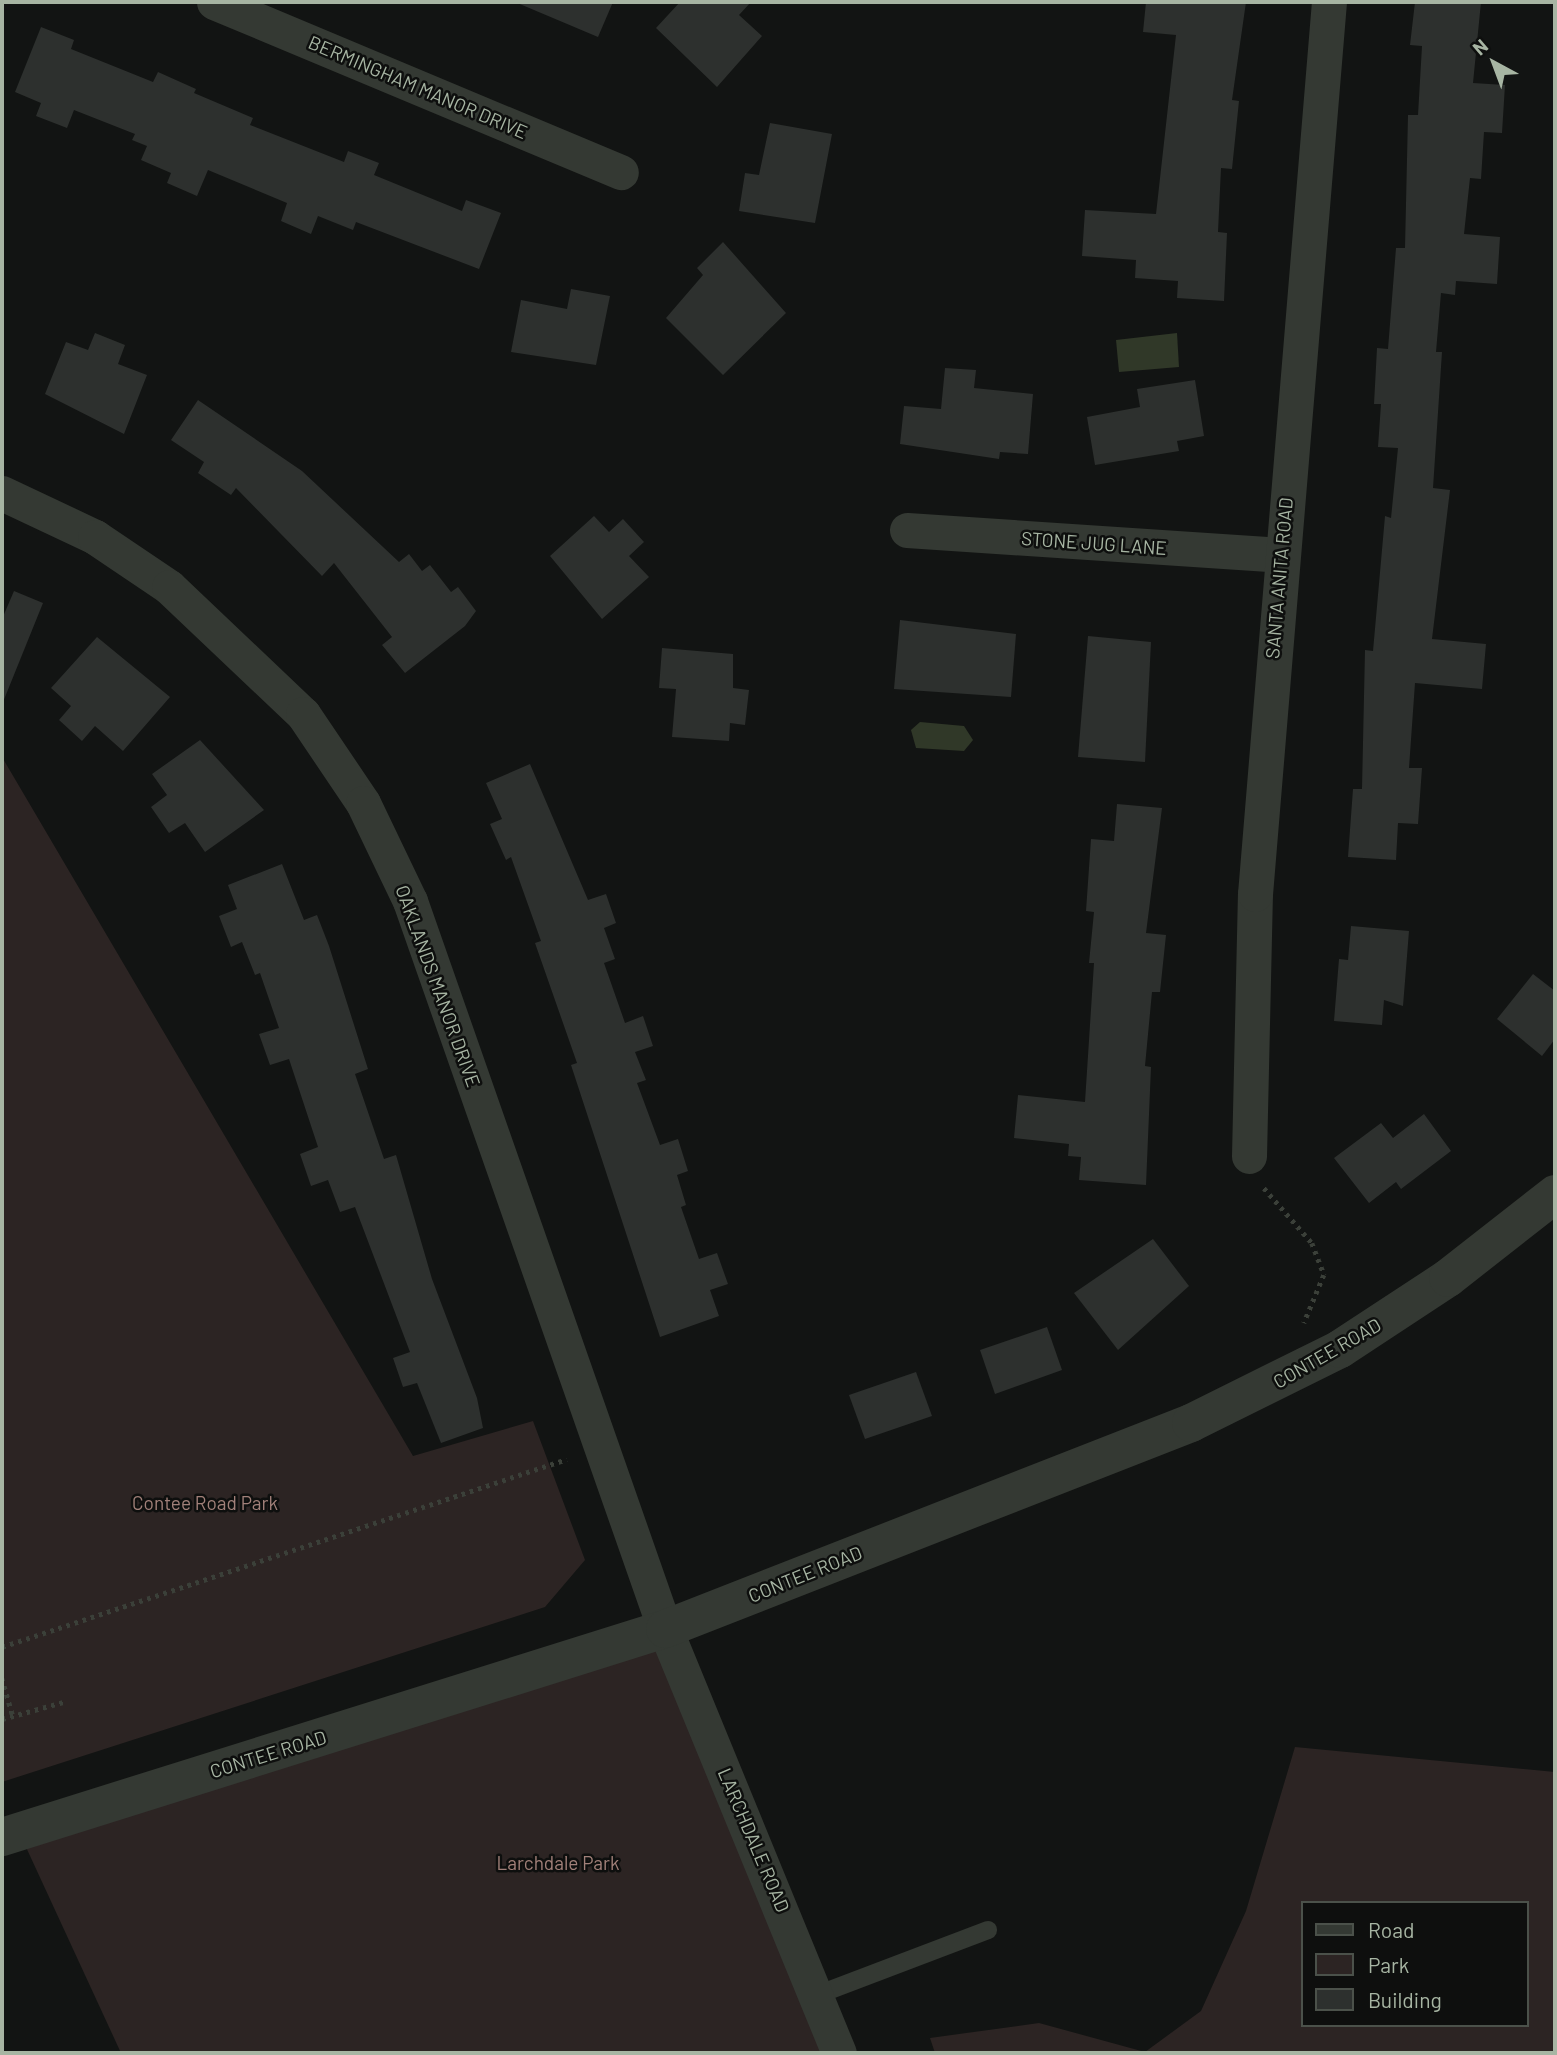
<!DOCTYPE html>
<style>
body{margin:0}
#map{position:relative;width:1557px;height:2055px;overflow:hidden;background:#121413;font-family:Barlow,sans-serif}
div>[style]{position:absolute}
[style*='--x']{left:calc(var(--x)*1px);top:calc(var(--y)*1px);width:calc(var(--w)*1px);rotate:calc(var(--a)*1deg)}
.green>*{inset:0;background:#2c2423}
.water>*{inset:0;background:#303828}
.building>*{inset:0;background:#2d302e}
.path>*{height:4.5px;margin-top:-2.25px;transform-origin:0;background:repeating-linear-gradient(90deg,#3b4039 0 3.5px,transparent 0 8.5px)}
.service>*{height:18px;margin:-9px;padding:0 9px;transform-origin:9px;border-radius:9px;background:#343933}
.minor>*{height:35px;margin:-17.5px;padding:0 17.5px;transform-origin:17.5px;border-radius:17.5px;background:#343933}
.tertiary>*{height:38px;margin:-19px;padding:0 19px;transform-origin:19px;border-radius:19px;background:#343933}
span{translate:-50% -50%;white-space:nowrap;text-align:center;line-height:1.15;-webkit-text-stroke:5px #0e0f0e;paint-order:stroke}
.street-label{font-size:19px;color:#a7b5a3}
.park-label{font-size:19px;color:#a18079}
.frame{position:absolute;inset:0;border:4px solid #a7b5a3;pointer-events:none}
.legend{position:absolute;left:1301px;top:1901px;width:228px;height:126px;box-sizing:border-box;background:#0e0f0e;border:2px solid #4b514a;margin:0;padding:9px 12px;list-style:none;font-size:21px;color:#a7b5a3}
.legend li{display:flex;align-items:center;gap:14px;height:35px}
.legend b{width:35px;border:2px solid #4b514a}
.north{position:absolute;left:1459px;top:28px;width:70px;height:70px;-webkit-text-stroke:5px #0e0f0e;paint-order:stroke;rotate:319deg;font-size:19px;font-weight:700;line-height:28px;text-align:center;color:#a7b5a3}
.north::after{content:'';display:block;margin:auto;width:24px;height:32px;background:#a7b5a3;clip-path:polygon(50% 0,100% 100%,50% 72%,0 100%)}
</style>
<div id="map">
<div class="green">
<i style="clip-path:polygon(2px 757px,413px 1456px,533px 1421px,585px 1560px,545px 1607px,2px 1782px)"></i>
<i style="clip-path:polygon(665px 1629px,839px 2053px,121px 2053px,19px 1832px)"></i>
<i style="clip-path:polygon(evenodd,1295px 1747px,1555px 1772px,1555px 2053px,935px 2053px,930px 2038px,1039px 2023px,1145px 2052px,1201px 2011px,1246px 1911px,1295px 1747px,1303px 1903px,1527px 1903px,1527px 2025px,1303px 2025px,1303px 1903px)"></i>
</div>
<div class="water">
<i style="clip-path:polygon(1177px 333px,1179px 367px,1119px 372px,1116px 340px)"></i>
<i style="clip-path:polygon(920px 722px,964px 726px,973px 740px,964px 751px,916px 748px,911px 730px)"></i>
</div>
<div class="building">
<i style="clip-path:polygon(515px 2px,613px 2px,598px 37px)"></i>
<i style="clip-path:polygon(680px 2px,751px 2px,739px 15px,762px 36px,717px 87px,656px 28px)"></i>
<i style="clip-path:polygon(1146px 2px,1246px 2px,1232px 100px,1239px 101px,1232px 169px,1221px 168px,1218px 232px,1227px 233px,1224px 301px,1177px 298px,1178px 281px,1135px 278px,1136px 260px,1082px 256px,1085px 210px,1156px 214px,1176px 35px,1143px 32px)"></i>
<i style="clip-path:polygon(1415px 2px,1481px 2px,1473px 83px,1505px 85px,1502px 133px,1484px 132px,1481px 179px,1470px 178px,1464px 234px,1500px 237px,1497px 284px,1456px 281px,1455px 295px,1441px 293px,1436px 352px,1442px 352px,1433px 488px,1450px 490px,1432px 639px,1486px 644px,1482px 689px,1415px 683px,1409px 768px,1422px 768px,1418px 824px,1398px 823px,1396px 860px,1348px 857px,1353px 789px,1362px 789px,1365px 650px,1373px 651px,1385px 516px,1391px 518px,1398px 448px,1378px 447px,1381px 404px,1374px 404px,1377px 348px,1388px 349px,1396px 248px,1405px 248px,1408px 115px,1418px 115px,1422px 46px,1410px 45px)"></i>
<i style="clip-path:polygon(41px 27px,74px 40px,71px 49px,153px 82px,158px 72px,196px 89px,194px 93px,253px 118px,250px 125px,344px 162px,348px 151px,379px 163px,374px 175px,462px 211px,466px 200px,501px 213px,479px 269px,356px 222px,353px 230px,318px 216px,311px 234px,281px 221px,287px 203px,208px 170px,197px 196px,167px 183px,171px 173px,141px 160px,147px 146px,132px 140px,135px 134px,74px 110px,67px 128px,36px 116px,41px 103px,15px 92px)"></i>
<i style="clip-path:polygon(770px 123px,832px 134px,815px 223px,739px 211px,745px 173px,759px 175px)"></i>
<i style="clip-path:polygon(723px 242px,786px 313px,723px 375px,666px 318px,703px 275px,697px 268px)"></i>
<i style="clip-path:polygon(571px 289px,610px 296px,596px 365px,511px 352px,521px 300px,567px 309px)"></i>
<i style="clip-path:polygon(95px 333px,125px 345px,118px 364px,147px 375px,124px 434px,45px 394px,66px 342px,88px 350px)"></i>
<i style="clip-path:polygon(945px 368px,976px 370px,974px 388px,1033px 394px,1028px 454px,1000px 452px,999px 459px,900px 444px,904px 406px,941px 409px)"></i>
<i style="clip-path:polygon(1195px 380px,1204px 436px,1177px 441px,1179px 451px,1095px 465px,1087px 417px,1140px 407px,1137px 389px)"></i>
<i style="clip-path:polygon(198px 400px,302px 471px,399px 562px,409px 554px,422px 571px,430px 565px,451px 592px,458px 587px,476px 611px,465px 626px,405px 673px,382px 645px,392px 637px,334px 563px,322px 576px,236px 488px,231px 495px,198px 473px,204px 462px,171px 440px)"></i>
<i style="clip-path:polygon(594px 516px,609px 532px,623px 519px,644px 542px,629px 556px,649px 577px,602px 619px,550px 556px)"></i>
<i style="clip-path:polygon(14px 591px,43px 603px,3px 702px,2px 619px)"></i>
<i style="clip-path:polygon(900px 620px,1016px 634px,1011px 697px,894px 689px)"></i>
<i style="clip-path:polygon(1088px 636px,1151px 642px,1145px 762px,1078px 757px)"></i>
<i style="clip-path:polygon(97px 637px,170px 697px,123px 751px,95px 726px,82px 741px,59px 720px,71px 706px,51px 688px)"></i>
<i style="clip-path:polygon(662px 648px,733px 654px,733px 688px,749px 690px,745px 725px,730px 723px,729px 741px,672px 737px,676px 689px,659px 688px)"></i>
<i style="clip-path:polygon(200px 740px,264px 810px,205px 852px,185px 823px,169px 833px,151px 807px,167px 795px,152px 774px)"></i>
<i style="clip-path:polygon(530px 764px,588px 900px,606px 894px,616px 923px,604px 928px,615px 959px,604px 963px,625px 1023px,643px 1016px,653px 1046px,635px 1052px,646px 1080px,637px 1083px,660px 1145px,678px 1139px,688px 1171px,677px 1175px,686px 1205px,681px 1207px,699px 1259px,717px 1253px,728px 1284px,710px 1290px,719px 1316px,660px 1337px,571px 1065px,577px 1063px,535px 943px,541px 941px,511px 857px,506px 860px,490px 824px,502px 819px,486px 783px)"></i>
<i style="clip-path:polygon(1117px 804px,1162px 808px,1146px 933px,1166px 935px,1160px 992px,1152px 992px,1145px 1066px,1151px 1067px,1146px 1185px,1079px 1180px,1081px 1157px,1068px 1156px,1069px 1144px,1014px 1138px,1018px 1095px,1085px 1102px,1094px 963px,1089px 963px,1094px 912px,1086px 911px,1091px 839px,1114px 841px)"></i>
<i style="clip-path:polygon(282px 864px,304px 920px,317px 915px,329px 946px,368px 1069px,355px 1074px,384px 1159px,396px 1155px,432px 1279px,477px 1398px,483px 1428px,441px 1443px,417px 1383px,403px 1387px,393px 1358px,410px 1352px,355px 1207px,340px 1212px,328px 1180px,311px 1186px,300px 1154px,318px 1147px,289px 1059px,270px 1065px,259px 1034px,279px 1028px,260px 973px,255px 975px,242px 942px,231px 947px,219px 916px,237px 909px,228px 885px)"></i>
<i style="clip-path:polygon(1351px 926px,1409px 931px,1403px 1006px,1384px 1000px,1382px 1025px,1334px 1021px,1339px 959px,1348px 960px)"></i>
<i style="clip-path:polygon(1533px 974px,1555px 991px,1555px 1039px,1542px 1056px,1497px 1019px)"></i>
<i style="clip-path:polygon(1424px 1114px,1451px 1151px,1401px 1189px,1396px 1182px,1369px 1203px,1334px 1158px,1381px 1123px,1393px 1138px)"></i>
<i style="clip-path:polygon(1153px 1239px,1189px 1286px,1118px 1350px,1074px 1293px)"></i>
<i style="clip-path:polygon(1047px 1327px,1062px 1370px,995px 1394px,980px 1350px)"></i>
<i style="clip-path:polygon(916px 1372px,932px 1416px,865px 1439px,849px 1395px)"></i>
</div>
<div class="path">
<i style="--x:1264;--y:1188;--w:73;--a:48.9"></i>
<i style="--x:1312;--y:1243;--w:34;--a:69"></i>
<i style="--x:1324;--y:1275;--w:52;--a:112.6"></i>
<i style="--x:2;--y:1647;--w:595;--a:-18.4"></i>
<i style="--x:2;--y:1678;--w:40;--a:74"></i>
<i style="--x:2;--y:1719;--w:67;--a:-15.5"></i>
</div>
<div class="service">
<i style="--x:817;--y:1995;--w:183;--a:-20.8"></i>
</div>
<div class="minor">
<i style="--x:214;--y:2;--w:441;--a:22.7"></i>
<i style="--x:2;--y:493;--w:103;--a:25.3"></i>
<i style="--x:95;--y:537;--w:89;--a:34"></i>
<i style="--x:169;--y:587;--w:185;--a:43.5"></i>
<i style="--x:303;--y:714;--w:107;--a:56"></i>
<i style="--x:363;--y:803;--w:109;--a:64.4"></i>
<i style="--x:410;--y:901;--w:771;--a:70.7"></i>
<i style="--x:665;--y:1629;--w:458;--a:67.7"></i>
<i style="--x:907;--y:530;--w:375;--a:3.8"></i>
<i style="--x:1249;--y:1156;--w:262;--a:-88.7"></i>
<i style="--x:1255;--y:894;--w:895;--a:-85.26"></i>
</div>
<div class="tertiary">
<i style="--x:2;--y:1837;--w:695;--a:-17.42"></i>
<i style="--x:665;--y:1629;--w:565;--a:-21.39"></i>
<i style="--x:1191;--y:1423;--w:166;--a:-26.4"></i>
<i style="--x:1340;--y:1349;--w:129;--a:-33.3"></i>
<i style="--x:1448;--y:1278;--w:136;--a:-38.1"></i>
</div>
<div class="street-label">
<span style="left:418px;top:87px;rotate:23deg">BERMINGHAM MANOR DRIVE</span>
<span style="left:1094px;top:543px;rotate:4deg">STONE JUG LANE</span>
<span style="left:1279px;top:578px;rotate:-85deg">SANTA ANITA ROAD</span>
<span style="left:438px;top:986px;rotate:70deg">OAKLANDS MANOR DRIVE</span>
<span style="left:1327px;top:1353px;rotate:-30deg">CONTEE ROAD</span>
<span style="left:805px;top:1574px;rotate:-22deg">CONTEE ROAD</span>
<span style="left:268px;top:1754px;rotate:-17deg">CONTEE ROAD</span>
<span style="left:754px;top:1840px;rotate:67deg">LARCHDALE ROAD</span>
</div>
<div class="park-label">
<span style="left:205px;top:1503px">Contee Road Park</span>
<span style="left:558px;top:1863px">Larchdale Park</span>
</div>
<div class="frame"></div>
<ul class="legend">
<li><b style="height:9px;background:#343933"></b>Road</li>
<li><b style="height:19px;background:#2c2423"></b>Park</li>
<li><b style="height:19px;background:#2d302e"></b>Building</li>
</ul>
<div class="north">N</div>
</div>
